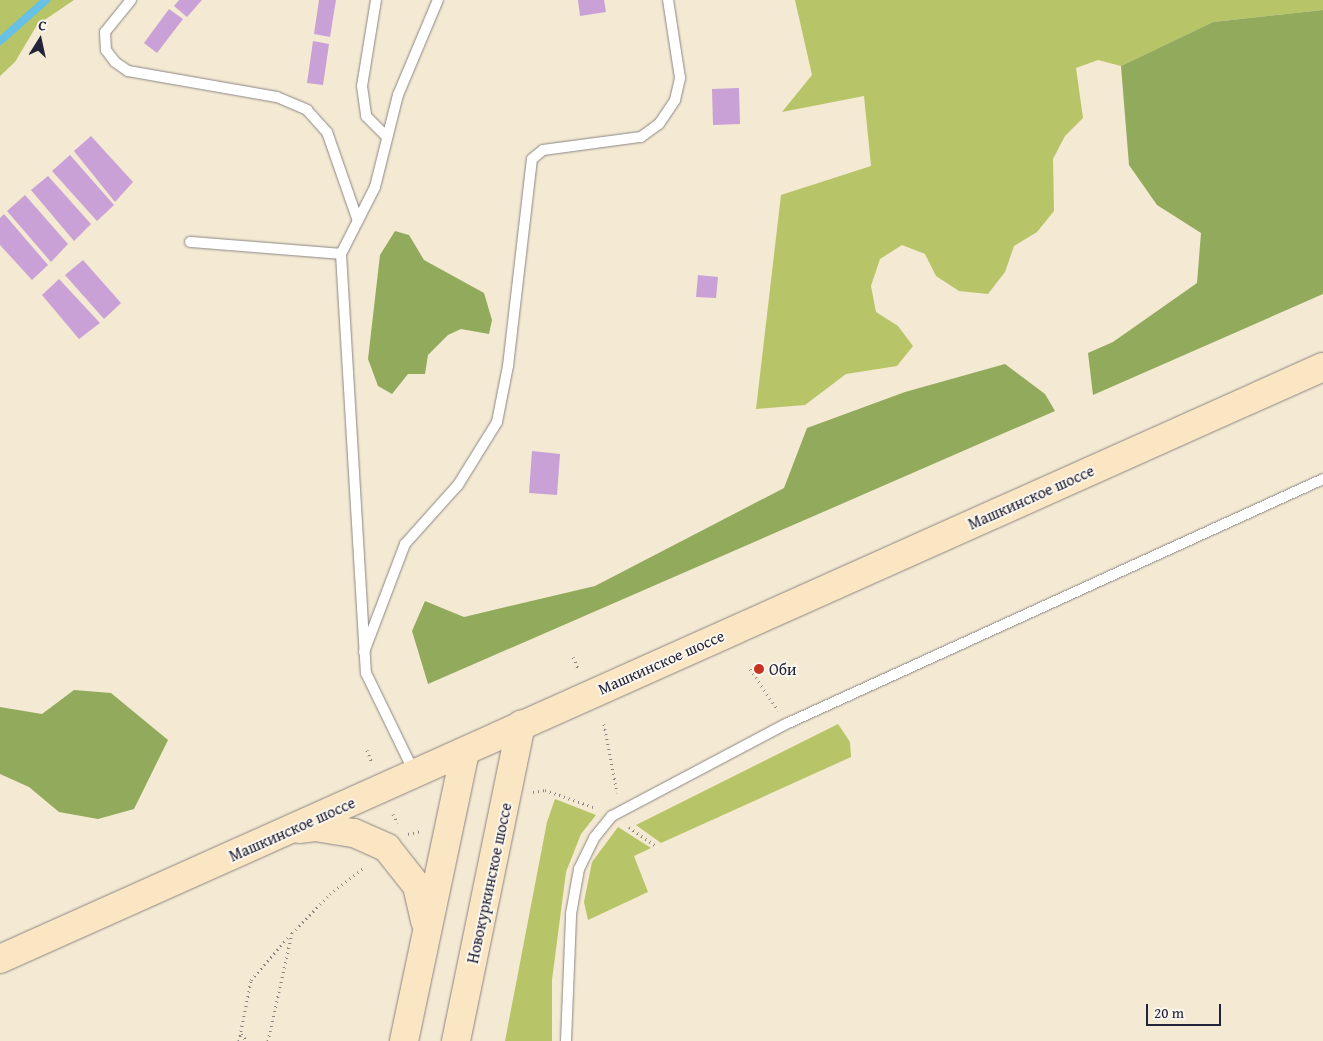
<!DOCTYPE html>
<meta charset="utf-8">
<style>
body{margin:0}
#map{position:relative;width:1323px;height:1041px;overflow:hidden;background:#f4e9d2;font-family:"Gentium Book Plus",serif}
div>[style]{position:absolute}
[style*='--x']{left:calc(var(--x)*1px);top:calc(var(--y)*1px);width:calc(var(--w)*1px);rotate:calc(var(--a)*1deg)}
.green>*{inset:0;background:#b7c467}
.forest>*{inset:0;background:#91aa5c}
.stream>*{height:8px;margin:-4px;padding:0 4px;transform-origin:4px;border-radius:4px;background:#66c1e4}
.building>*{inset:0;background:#c9a1d6}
.path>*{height:3px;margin-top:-1.5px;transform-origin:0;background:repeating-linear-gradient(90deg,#8b8686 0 1px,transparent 0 5px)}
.roads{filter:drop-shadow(0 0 1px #8b8686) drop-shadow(0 0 1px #8b8686)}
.service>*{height:10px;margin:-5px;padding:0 5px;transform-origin:5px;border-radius:5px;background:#fff}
.secondary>*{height:28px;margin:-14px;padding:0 14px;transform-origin:14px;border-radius:14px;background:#fbe6c3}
.dots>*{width:14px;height:14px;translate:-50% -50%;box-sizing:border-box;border:2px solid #fbf7ec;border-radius:50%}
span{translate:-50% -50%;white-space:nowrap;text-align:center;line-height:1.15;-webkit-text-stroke:4px #fbf7ec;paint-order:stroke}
.street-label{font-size:16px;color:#22223b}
.poi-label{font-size:16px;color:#22223b}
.left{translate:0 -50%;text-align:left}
.north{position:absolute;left:15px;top:15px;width:50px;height:50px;-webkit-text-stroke:4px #fbf7ec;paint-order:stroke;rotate:10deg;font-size:14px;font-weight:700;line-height:20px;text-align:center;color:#22223b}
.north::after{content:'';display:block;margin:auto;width:18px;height:22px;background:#22223b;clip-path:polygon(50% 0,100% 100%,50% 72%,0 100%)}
.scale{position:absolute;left:1146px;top:1004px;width:75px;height:22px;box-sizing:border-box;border:2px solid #22223b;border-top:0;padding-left:6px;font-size:15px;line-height:18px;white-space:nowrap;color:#22223b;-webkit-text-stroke:4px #fbf7ec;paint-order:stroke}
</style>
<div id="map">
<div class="green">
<i style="clip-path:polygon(0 0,74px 0,37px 25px,15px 62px,0 76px)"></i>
<i style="clip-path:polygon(795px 0,1323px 0,1323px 10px,1213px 22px,1121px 66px,1098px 60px,1076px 68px,1083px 118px,1065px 136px,1053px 159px,1054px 211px,1037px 232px,1014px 246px,1005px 272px,988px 294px,959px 291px,936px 276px,925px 254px,902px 245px,880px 259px,871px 286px,876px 312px,898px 326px,913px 346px,897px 366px,846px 374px,805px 405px,756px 409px,781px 195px,871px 166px,864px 96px,782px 112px,812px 75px)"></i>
<i style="clip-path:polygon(838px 724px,850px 742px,851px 757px,661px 843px,636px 825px)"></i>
<i style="clip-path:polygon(555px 799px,596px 815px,581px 834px,566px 872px,552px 980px,552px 1041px,505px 1041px,547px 822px)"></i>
<i style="clip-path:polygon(618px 827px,651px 848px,634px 856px,648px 892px,588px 920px,584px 902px,592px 862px)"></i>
</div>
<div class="forest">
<i style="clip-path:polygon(1323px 10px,1323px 294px,1093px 395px,1088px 353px,1113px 342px,1197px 283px,1201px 233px,1157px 205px,1129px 165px,1121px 66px,1213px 22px)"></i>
<i style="clip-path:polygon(395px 231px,409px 235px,424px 260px,484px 293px,492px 320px,489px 334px,461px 329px,448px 335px,428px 355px,425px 374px,408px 374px,392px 394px,378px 386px,368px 359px,380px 255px)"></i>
<i style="clip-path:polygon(1005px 364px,1045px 394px,1055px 411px,428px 684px,412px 631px,425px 601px,464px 617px,595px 586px,784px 488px,807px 428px,905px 392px)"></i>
<i style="clip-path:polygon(74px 690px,111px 693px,168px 740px,134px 809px,98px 819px,59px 812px,29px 787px,0 774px,0 707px,42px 714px)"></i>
</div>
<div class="stream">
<i style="--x:0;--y:41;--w:62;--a:-41.7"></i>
</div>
<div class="building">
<i style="clip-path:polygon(179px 0,202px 0,187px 17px,174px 6px)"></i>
<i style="clip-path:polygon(319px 0,336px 0,330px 37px,314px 34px)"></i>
<i style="clip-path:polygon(578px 0,604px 0,606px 12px,580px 16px)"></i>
<i style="clip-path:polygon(169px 9px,183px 19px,157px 53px,144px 43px)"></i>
<i style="clip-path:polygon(313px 41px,329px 44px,323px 85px,307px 83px)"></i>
<i style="clip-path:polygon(739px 88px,740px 124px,713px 125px,712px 89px)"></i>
<i style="clip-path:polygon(91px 136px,133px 182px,115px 202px,74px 151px)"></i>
<i style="clip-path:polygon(70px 155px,114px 205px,97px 221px,52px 171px)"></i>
<i style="clip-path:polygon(48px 176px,91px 224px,74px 241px,31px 190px)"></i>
<i style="clip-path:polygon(25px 195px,68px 244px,51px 262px,7px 211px)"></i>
<i style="clip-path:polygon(4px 214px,48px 265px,32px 280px,0 245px,0 218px)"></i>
<i style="clip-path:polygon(83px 260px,121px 303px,104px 319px,65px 275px)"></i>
<i style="clip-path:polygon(698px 275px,718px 277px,716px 298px,696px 297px)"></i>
<i style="clip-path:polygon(59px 279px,100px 323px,79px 339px,42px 295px)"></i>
<i style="clip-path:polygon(532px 451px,560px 454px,557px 495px,529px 493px)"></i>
</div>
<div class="path">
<i style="--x:573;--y:657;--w:12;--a:66"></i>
<i style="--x:750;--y:669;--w:50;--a:55.7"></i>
<i style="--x:604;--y:724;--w:70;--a:79.3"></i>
<i style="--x:367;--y:750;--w:14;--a:69"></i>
<i style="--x:533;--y:792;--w:12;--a:-9"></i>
<i style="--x:545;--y:790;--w:54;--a:19.4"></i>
<i style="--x:393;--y:814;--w:10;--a:66"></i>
<i style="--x:629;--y:827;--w:33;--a:35"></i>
<i style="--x:408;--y:834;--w:13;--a:-13"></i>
<i style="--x:241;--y:1034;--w:9;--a:49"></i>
<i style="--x:239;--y:1041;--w:62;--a:-78.9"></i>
<i style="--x:251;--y:980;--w:60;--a:-49.1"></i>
<i style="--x:268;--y:1041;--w:111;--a:-77.5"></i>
<i style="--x:292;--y:933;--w:54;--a:-45.7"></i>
<i style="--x:330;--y:894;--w:44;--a:-37.6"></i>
</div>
<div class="roads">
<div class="service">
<i style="--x:131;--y:0;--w:41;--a:129.1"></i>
<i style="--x:105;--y:32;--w:18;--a:87"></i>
<i style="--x:106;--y:50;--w:15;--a:53"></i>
<i style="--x:115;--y:62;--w:16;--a:35"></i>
<i style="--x:128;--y:71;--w:151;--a:9.9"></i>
<i style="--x:277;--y:97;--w:33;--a:23"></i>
<i style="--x:307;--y:110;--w:30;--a:48"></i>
<i style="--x:327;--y:132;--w:94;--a:70.8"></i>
<i style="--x:376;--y:0;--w:87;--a:99.2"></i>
<i style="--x:362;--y:86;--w:30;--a:82"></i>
<i style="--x:366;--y:116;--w:30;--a:45"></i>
<i style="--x:190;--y:242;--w:151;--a:4.5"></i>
<i style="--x:341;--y:254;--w:420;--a:86.6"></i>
<i style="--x:366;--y:673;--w:110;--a:64.1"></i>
<i style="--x:341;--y:254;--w:75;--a:-63.1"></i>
<i style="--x:375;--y:187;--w:95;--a:-76"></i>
<i style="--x:398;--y:95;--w:103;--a:-67.2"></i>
<i style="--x:364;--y:652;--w:116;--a:-69.2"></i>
<i style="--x:405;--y:544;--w:79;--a:-48.1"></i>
<i style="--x:458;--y:485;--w:74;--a:-58.2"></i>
<i style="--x:497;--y:422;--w:57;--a:-78.9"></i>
<i style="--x:508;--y:366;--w:208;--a:-83.4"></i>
<i style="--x:532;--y:159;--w:14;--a:-39"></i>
<i style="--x:543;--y:150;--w:99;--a:-7.6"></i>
<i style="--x:641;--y:137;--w:22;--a:-36"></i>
<i style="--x:659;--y:124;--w:29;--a:-56"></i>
<i style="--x:675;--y:100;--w:23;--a:-77"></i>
<i style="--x:680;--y:78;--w:79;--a:-98.7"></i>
<i style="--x:566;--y:1041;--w:127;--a:-87.7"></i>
<i style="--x:571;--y:914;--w:46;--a:-79.9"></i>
<i style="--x:579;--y:869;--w:34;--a:-64"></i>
<i style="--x:594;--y:838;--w:28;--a:-51"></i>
<i style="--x:612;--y:816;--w:197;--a:-27.9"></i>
<i style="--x:786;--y:724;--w:590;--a:-24.52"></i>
</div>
<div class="secondary">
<i style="--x:299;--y:829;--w:16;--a:-7"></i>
<i style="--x:315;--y:827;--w:39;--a:9"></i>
<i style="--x:354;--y:833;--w:36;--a:24"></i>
<i style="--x:387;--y:848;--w:48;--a:51.7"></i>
<i style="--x:417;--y:886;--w:36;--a:77"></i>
<i style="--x:0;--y:959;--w:1449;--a:-24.11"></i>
<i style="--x:404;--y:1041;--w:296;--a:-78.1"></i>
<i style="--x:456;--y:1041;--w:323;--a:-78.4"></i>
</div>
</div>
<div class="dots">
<i style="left:759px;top:669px;background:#c8321e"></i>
</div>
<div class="street-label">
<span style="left:1031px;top:497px;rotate:-24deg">Машкинское шоссе</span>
<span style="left:661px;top:662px;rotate:-24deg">Машкинское шоссе</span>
<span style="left:292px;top:829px;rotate:-24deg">Машкинское шоссе</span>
<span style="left:489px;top:883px;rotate:-78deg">Новокуркинское шоссе</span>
</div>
<div class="poi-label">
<span class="left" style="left:769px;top:669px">Оби</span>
</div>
<div class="north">С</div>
<div class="scale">20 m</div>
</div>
